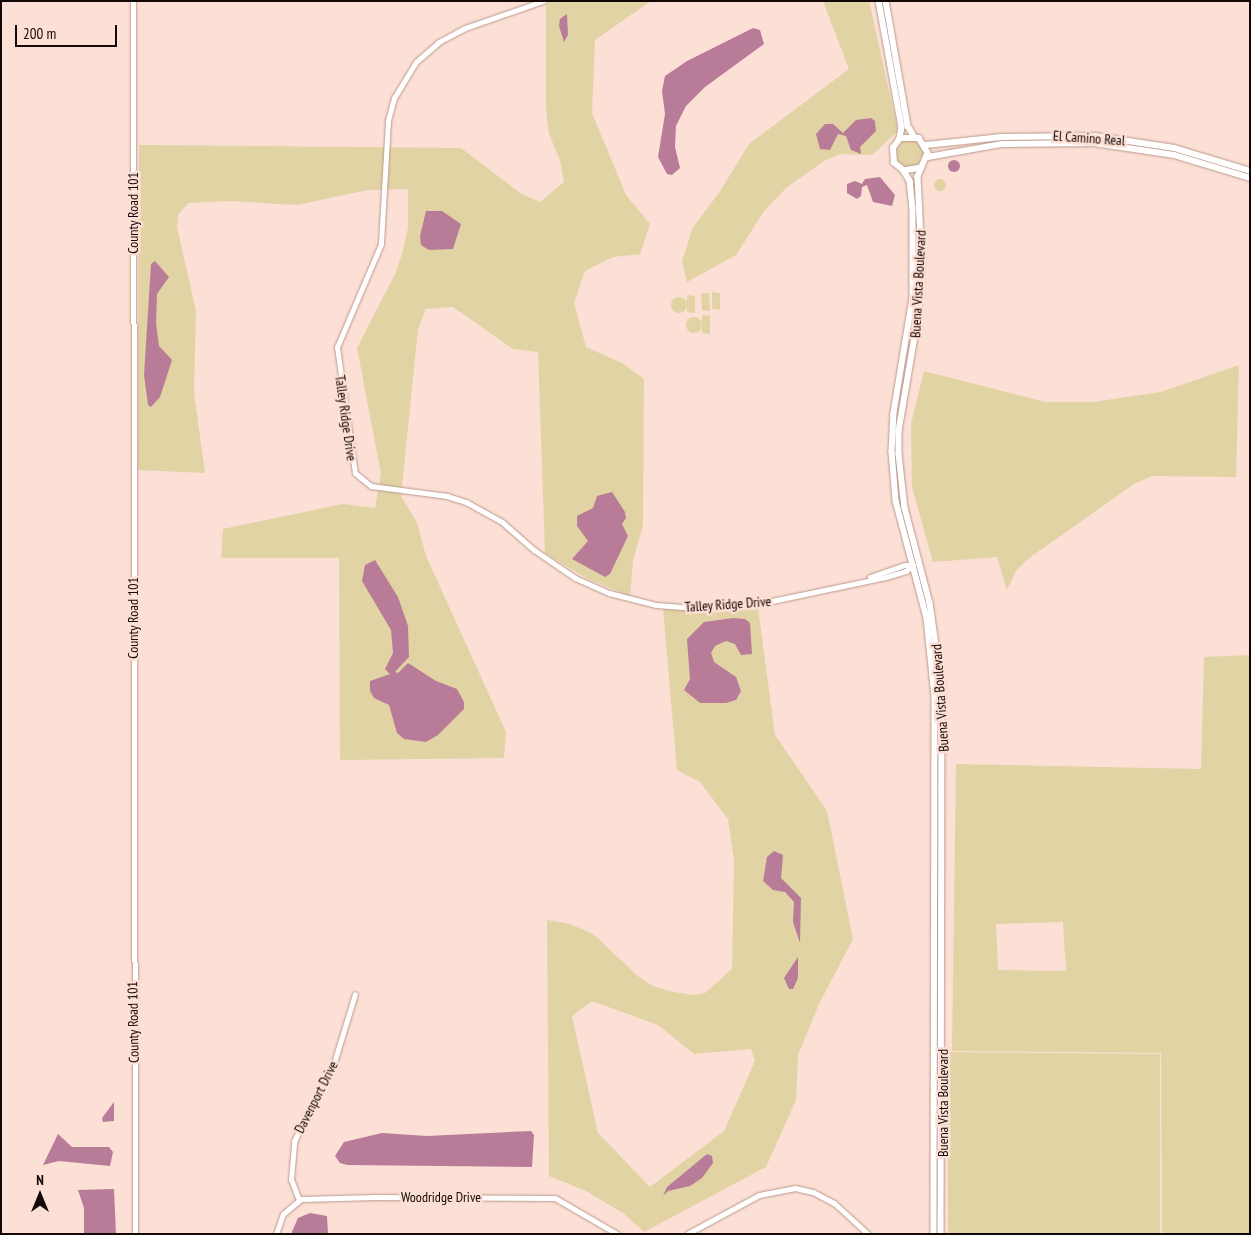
<!DOCTYPE html>
<style>
body{margin:0}
#map{position:relative;width:1251px;height:1235px;overflow:hidden;background:#fcdfd5;font-family:"PT Sans Narrow",sans-serif}
div>[style]{position:absolute}
[style*='--x']{left:calc(var(--x)*1px);top:calc(var(--y)*1px);width:calc(var(--w)*1px);rotate:calc(var(--a)*1deg)}
.green>*{inset:0;background:#e1d3a3}
.round{border-radius:50%}
.water>*{inset:0;background:#b87c99}
.roads{filter:drop-shadow(0 0 1px #bb998d) drop-shadow(0 0 1px #bb998d)}
.tertiary>*{height:5px;margin:-2.5px;padding:0 2.5px;transform-origin:2.5px;border-radius:2.5px;background:#fff}
.secondary>*{height:5.5px;margin:-2.75px;padding:0 2.75px;transform-origin:2.75px;border-radius:2.75px;background:#fff}
span{translate:-50% -50%;white-space:nowrap;text-align:center;line-height:1.15;-webkit-text-stroke:5px #fcdfd5;paint-order:stroke}
.street-label{font-size:14px;color:#130805}
.frame{position:absolute;inset:0;border:2px solid #130805;pointer-events:none}
.north{position:absolute;left:15px;top:1170px;width:50px;height:50px;-webkit-text-stroke:4px #fcdfd5;paint-order:stroke;rotate:0deg;font-size:14px;font-weight:700;line-height:20px;text-align:center;color:#130805}
.north::after{content:'';display:block;margin:auto;width:18px;height:22px;background:#130805;clip-path:polygon(50% 0,100% 100%,50% 72%,0 100%)}
.scale{position:absolute;left:15px;top:25px;width:102px;height:22px;box-sizing:border-box;border:2px solid #130805;border-top:0;padding-left:6px;font-size:15px;line-height:18px;white-space:nowrap;color:#130805;-webkit-text-stroke:4px #fcdfd5;paint-order:stroke}
</style>
<div id="map">
<div class="green">
<i style="clip-path:polygon(551px 1px,651px 1px,595px 40px,592px 113px,626px 195px,650px 224px,640px 254px,613px 257px,585px 271px,574px 303px,586px 347px,624px 364px,644px 379px,643px 525px,633px 561px,630px 596px,588px 579px,545px 553px,538px 352px,513px 349px,453px 307px,426px 309px,418px 329px,401px 496px,417px 523px,426px 556px,506px 732px,504px 758px,340px 760px,339px 558px,221px 558px,223px 529px,343px 504px,375px 508px,381px 474px,357px 348px,395px 274px,402px 254px,408px 228px,408px 189px,368px 190px,297px 205px,230px 201px,188px 203px,178px 215px,177px 227px,196px 311px,194px 393px,205px 473px,138px 470px,139px 145px,461px 148px,520px 193px,540px 202px,564px 182px,560px 160px,549px 134px,546px 109px,546px 4px)"></i>
<i style="clip-path:polygon(823px 1px,869px 1px,898px 131px,872px 155px,840px 154px,824px 161px,787px 187px,764px 211px,736px 255px,687px 282px,682px 261px,693px 227px,719px 193px,749px 144px,849px 69px)"></i>
<i style="clip-path:polygon(905px 139px,915px 139px,923px 146px,925px 155px,918px 167px,903px 168px,896px 161px,894px 151px)"></i>
<i class="round" style="left:934px;top:179px;width:12px;height:12px"></i>
<i style="clip-path:polygon(712px 292px,720px 293px,720px 310px,712px 309px)"></i>
<i style="clip-path:polygon(701px 293px,709px 293px,710px 311px,702px 310px)"></i>
<i style="clip-path:polygon(687px 295px,695px 296px,695px 313px,687px 312px)"></i>
<i class="round" style="left:671px;top:297px;width:16px;height:16px"></i>
<i style="clip-path:polygon(702px 315px,710px 316px,710px 334px,702px 333px)"></i>
<i class="round" style="left:686px;top:317px;width:16px;height:16px"></i>
<i style="clip-path:polygon(1239px 365px,1236px 477px,1152px 476px,1134px 484px,1029px 558px,1016px 571px,1007px 590px,997px 557px,933px 562px,912px 487px,911px 424px,924px 371px,1045px 402px,1093px 402px,1161px 392px)"></i>
<i style="clip-path:polygon(evenodd,758px 608px,775px 735px,827px 811px,853px 939px,819px 1004px,798px 1055px,796px 1100px,766px 1167px,644px 1232px,623px 1213px,586px 1191px,549px 1176px,547px 920px,570px 924px,593px 934px,639px 977px,653px 986px,673px 992px,694px 995px,705px 993px,732px 969px,734px 861px,728px 819px,700px 782px,677px 770px,663px 609px,719px 612px,758px 608px,592px 1001px,658px 1025px,694px 1054px,751px 1049px,755px 1061px,724px 1131px,650px 1187px,598px 1133px,572px 1016px,592px 1001px)"></i>
<i style="clip-path:polygon(evenodd,1250px 655px,1250px 1234px,1162px 1234px,1161px 1053px,952px 1051px,956px 764px,1201px 769px,1204px 657px,1250px 655px,1063px 922px,1066px 971px,998px 970px,996px 924px,1063px 922px)"></i>
<i style="clip-path:polygon(948px 1052px,1160px 1054px,1160px 1234px,948px 1234px)"></i>
</div>
<div class="water">
<i style="clip-path:polygon(567px 14px,568px 35px,564px 42px,559px 26px,560px 19px)"></i>
<i style="clip-path:polygon(753px 28px,760px 30px,764px 44px,705px 87px,686px 106px,676px 126px,675px 147px,680px 168px,672px 175px,667px 174px,658px 157px,665px 114px,662px 91px,665px 76px,687px 61px)"></i>
<i style="clip-path:polygon(871px 118px,875px 121px,876px 131px,860px 147px,861px 154px,851px 150px,846px 136px,838px 134px,830px 150px,820px 149px,816px 134px,825px 124px,833px 124px,843px 133px,856px 120px)"></i>
<i class="round" style="left:948px;top:160px;width:12px;height:12px"></i>
<i style="clip-path:polygon(880px 177px,895px 195px,892px 206px,873px 202px,867px 185px,862px 187px,861px 196px,857px 199px,847px 193px,847px 184px,855px 181px,862px 184px,865px 179px)"></i>
<i style="clip-path:polygon(426px 211px,442px 211px,461px 224px,453px 249px,429px 250px,421px 245px,420px 236px)"></i>
<i style="clip-path:polygon(155px 261px,169px 277px,157px 294px,156px 323px,159px 346px,172px 360px,160px 397px,151px 407px,148px 405px,144px 375px,151px 264px)"></i>
<i style="clip-path:polygon(612px 492px,625px 512px,626px 518px,622px 524px,628px 536px,610px 574px,605px 577px,572px 559px,588px 541px,577px 526px,577px 516px,593px 508px,597px 496px)"></i>
<i style="clip-path:polygon(375px 560px,398px 597px,408px 626px,409px 657px,395px 672px,398px 673px,408px 663px,436px 681px,457px 689px,464px 702px,464px 709px,438px 735px,426px 742px,404px 739px,397px 733px,389px 705px,374px 698px,370px 691px,370px 681px,390px 674px,385px 669px,393px 653px,391px 630px,362px 581px,365px 565px)"></i>
<i style="clip-path:polygon(733px 618px,745px 619px,750px 623px,752px 654px,741px 655px,735px 644px,726px 641px,715px 646px,711px 653px,714px 662px,736px 677px,741px 691px,736px 700px,726px 703px,700px 703px,684px 690px,690px 679px,687px 639px,704px 622px)"></i>
<i style="clip-path:polygon(774px 851px,783px 855px,781px 878px,801px 898px,800px 943px,793px 922px,794px 902px,785px 892px,773px 890px,763px 881px,767px 857px)"></i>
<i style="clip-path:polygon(798px 957px,798px 978px,793px 989px,789px 989px,784px 978px)"></i>
<i style="clip-path:polygon(114px 1102px,114px 1121px,103px 1122px,102px 1118px)"></i>
<i style="clip-path:polygon(531px 1131px,534px 1135px,532px 1167px,347px 1165px,340px 1163px,335px 1156px,344px 1142px,382px 1133px,427px 1136px)"></i>
<i style="clip-path:polygon(58px 1134px,72px 1147px,109px 1147px,113px 1152px,110px 1166px,59px 1161px,43px 1165px)"></i>
<i style="clip-path:polygon(707px 1154px,712px 1156px,713px 1163px,702px 1178px,690px 1186px,668px 1191px,663px 1196px,667px 1187px)"></i>
<i style="clip-path:polygon(114px 1189px,116px 1234px,84px 1234px,84px 1208px,78px 1190px)"></i>
<i style="clip-path:polygon(310px 1213px,327px 1216px,328px 1234px,291px 1234px,298px 1218px)"></i>
</div>
<div class="roads">
<div class="tertiary">
<i style="--x:133;--y:1;--w:1233;--a:89.91"></i>
<i style="--x:543;--y:1;--w:83;--a:160.9"></i>
<i style="--x:465;--y:28;--w:30;--a:152"></i>
<i style="--x:439;--y:42;--w:30;--a:139"></i>
<i style="--x:416;--y:62;--w:42;--a:121.4"></i>
<i style="--x:394;--y:98;--w:24;--a:105"></i>
<i style="--x:388;--y:121;--w:123;--a:93.3"></i>
<i style="--x:381;--y:244;--w:112;--a:113.1"></i>
<i style="--x:337;--y:347;--w:127;--a:81.9"></i>
<i style="--x:355;--y:473;--w:21;--a:39"></i>
<i style="--x:371;--y:486;--w:77;--a:7.5"></i>
<i style="--x:447;--y:496;--w:20;--a:18"></i>
<i style="--x:466;--y:502;--w:41;--a:29.1"></i>
<i style="--x:502;--y:522;--w:43;--a:41.2"></i>
<i style="--x:534;--y:550;--w:50;--a:34.3"></i>
<i style="--x:575;--y:578;--w:37;--a:24"></i>
<i style="--x:609;--y:593;--w:49;--a:14.3"></i>
<i style="--x:656;--y:605;--w:40;--a:4.3"></i>
<i style="--x:696;--y:608;--w:76;--a:-5.3"></i>
<i style="--x:772;--y:601;--w:116;--a:-11.9"></i>
<i style="--x:886;--y:577;--w:21;--a:-17"></i>
<i style="--x:906;--y:571;--w:9;--a:-41"></i>
<i style="--x:870;--y:577;--w:37;--a:-19"></i>
<i style="--x:905;--y:565;--w:8;--a:0"></i>
<i style="--x:299;--y:1200;--w:22;--a:-111"></i>
<i style="--x:291;--y:1179;--w:38;--a:-85"></i>
<i style="--x:294;--y:1141;--w:85;--a:-62.5"></i>
<i style="--x:333;--y:1066;--w:75;--a:-73"></i>
<i style="--x:276;--y:1234;--w:21;--a:-71"></i>
<i style="--x:283;--y:1214;--w:23;--a:-40"></i>
<i style="--x:301;--y:1199;--w:75;--a:-1.5"></i>
<i style="--x:376;--y:1197;--w:179;--a:0.3"></i>
<i style="--x:555;--y:1198;--w:72;--a:30.1"></i>
<i style="--x:687;--y:1234;--w:82;--a:-28.4"></i>
<i style="--x:759;--y:1195;--w:37;--a:-11"></i>
<i style="--x:795;--y:1188;--w:18;--a:13"></i>
<i style="--x:813;--y:1192;--w:24;--a:28"></i>
<i style="--x:834;--y:1203;--w:46;--a:42.4"></i>
</div>
<div class="secondary">
<i style="--x:879;--y:1;--w:128;--a:79.7"></i>
<i style="--x:902;--y:127;--w:11;--a:100"></i>
<i style="--x:886;--y:1;--w:127;--a:80"></i>
<i style="--x:908;--y:126;--w:12;--a:59"></i>
<i style="--x:926;--y:145;--w:76;--a:-6"></i>
<i style="--x:1002;--y:137;--w:93;--a:-0.6"></i>
<i style="--x:1095;--y:136;--w:80;--a:8.6"></i>
<i style="--x:1174;--y:148;--w:79;--a:16.8"></i>
<i style="--x:928;--y:157;--w:75;--a:-10"></i>
<i style="--x:1002;--y:144;--w:92;--a:-0.6"></i>
<i style="--x:1094;--y:143;--w:81;--a:8.5"></i>
<i style="--x:1174;--y:155;--w:79;--a:16.8"></i>
<i style="--x:921;--y:168;--w:17;--a:170"></i>
<i style="--x:904;--y:171;--w:13;--a:-141"></i>
<i style="--x:894;--y:163;--w:15;--a:-94"></i>
<i style="--x:893;--y:148;--w:12;--a:-55"></i>
<i style="--x:900;--y:138;--w:19;--a:0"></i>
<i style="--x:919;--y:138;--w:17;--a:59"></i>
<i style="--x:928;--y:153;--w:26;--a:113"></i>
<i style="--x:918;--y:177;--w:83;--a:87.2"></i>
<i style="--x:922;--y:260;--w:53;--a:93.2"></i>
<i style="--x:919;--y:313;--w:120;--a:99.6"></i>
<i style="--x:899;--y:431;--w:23;--a:90"></i>
<i style="--x:899;--y:454;--w:54;--a:83.7"></i>
<i style="--x:905;--y:508;--w:98;--a:75.3"></i>
<i style="--x:930;--y:603;--w:85;--a:81.9"></i>
<i style="--x:942;--y:687;--w:547;--a:90.1"></i>
<i style="--x:904;--y:171;--w:12;--a:59"></i>
<i style="--x:910;--y:181;--w:27;--a:84"></i>
<i style="--x:913;--y:208;--w:90;--a:90"></i>
<i style="--x:913;--y:298;--w:117;--a:99.4"></i>
<i style="--x:894;--y:413;--w:39;--a:93"></i>
<i style="--x:892;--y:452;--w:49;--a:85.3"></i>
<i style="--x:896;--y:501;--w:121;--a:75.2"></i>
<i style="--x:927;--y:618;--w:79;--a:84.2"></i>
<i style="--x:935;--y:697;--w:537;--a:90.11"></i>
</div>
</div>
<div class="street-label">
<span style="left:1089px;top:138px;rotate:4deg">El Camino Real</span>
<span style="left:133px;top:213px;rotate:-90deg">County Road 101</span>
<span style="left:918px;top:284px;rotate:-87deg">Buena Vista Boulevard</span>
<span style="left:346px;top:418px;rotate:82deg">Talley Ridge Drive</span>
<span style="left:728px;top:604px;rotate:-4deg">Talley Ridge Drive</span>
<span style="left:133px;top:618px;rotate:-90deg">County Road 101</span>
<span style="left:940px;top:698px;rotate:-94deg">Buena Vista Boulevard</span>
<span style="left:133px;top:1022px;rotate:-91deg">County Road 101</span>
<span style="left:316px;top:1097px;rotate:-63deg">Davenport Drive</span>
<span style="left:943px;top:1103px;rotate:-90deg">Buena Vista Boulevard</span>
<span style="left:441px;top:1197px">Woodridge Drive</span>
</div>
<div class="frame"></div>
<div class="north">N</div>
<div class="scale">200 m</div>
</div>
